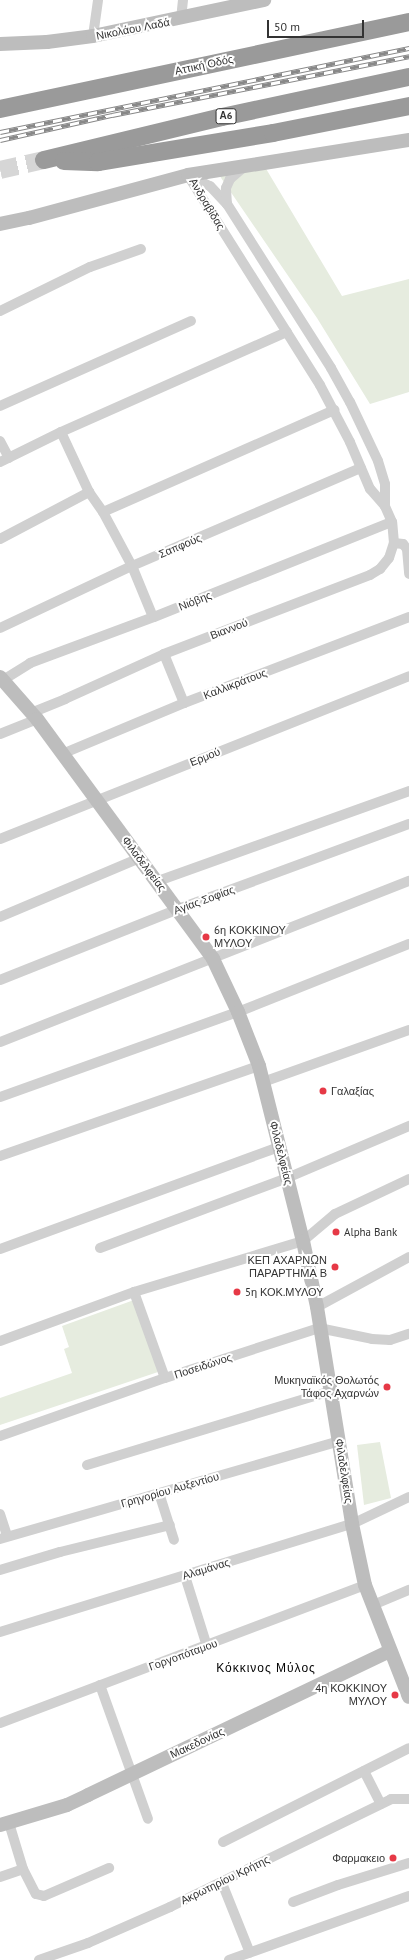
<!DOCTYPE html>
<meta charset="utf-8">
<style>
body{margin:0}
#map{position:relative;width:409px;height:1960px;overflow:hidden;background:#fff;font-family:"PT Sans",sans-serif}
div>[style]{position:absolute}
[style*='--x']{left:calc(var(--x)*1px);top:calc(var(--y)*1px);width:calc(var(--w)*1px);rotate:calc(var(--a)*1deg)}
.green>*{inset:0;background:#e6ecdf}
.highway-tunnel>*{height:18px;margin-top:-9px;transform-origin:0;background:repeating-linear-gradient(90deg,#d6d6d6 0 18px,transparent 0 27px)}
.street>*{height:10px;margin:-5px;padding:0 5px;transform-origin:5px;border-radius:5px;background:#d0d0d0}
.secondary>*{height:14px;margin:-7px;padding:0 7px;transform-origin:7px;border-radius:7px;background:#bdbdbd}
.highway>*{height:18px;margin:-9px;padding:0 9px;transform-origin:9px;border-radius:9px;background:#9a9a9a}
.rail>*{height:4.5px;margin-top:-2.25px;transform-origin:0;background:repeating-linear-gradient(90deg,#fff 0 9px,#888 0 18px);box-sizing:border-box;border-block:1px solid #888}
.dots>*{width:11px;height:11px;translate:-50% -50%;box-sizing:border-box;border:2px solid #fff;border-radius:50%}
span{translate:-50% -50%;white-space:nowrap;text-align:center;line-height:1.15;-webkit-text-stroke:4px #fff;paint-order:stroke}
.shield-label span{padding:1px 3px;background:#fff;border:1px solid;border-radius:3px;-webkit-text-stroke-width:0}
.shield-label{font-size:10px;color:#333;font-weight:700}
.street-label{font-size:11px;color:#333}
.poi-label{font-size:11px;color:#333}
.left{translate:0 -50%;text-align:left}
.right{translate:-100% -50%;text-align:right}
.neighbourhood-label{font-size:12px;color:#000;letter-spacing:1px}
.scale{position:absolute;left:267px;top:20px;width:97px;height:18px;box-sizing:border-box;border:2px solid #333;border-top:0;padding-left:5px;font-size:12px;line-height:14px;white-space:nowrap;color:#333;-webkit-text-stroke:3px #fff;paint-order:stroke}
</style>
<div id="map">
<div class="green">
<i style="clip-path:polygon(262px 162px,342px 296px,409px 279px,409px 392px,370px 404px,317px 318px,215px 169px)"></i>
<i style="clip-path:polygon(134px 1300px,158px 1372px,0 1425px,0 1398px,72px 1373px,64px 1349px,69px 1347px,62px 1326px)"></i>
<i style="clip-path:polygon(380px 1442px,391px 1498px,364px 1505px,357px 1445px)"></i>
</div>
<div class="highway-tunnel">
<i style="--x:0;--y:170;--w:45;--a:-12.8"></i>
</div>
<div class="street">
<i style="--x:181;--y:19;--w:19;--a:-84"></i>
<i style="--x:93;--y:36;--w:36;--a:-82"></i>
<i style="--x:188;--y:175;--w:25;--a:27"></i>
<i style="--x:210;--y:186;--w:25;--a:47"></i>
<i style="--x:227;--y:204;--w:194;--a:57.6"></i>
<i style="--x:331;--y:368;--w:39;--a:61"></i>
<i style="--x:350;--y:402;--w:65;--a:64.6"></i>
<i style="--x:378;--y:461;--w:24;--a:73"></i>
<i style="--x:385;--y:484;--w:22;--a:90"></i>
<i style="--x:227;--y:204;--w:16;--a:-94"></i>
<i style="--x:226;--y:188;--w:10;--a:-66"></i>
<i style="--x:230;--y:179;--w:20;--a:-41"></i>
<i style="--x:0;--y:311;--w:100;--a:-26.1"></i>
<i style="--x:90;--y:267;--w:54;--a:-19.4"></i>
<i style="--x:0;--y:406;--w:209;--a:-24"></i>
<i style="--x:61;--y:432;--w:66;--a:65"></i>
<i style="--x:89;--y:492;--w:24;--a:55"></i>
<i style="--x:103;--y:512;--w:61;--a:61.8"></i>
<i style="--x:132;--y:566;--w:55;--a:67.6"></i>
<i style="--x:0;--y:441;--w:19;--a:62"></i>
<i style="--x:0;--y:462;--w:68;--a:-26.2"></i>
<i style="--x:61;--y:432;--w:247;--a:-23.9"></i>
<i style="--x:103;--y:512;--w:253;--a:-23.8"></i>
<i style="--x:0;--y:539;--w:101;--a:-27.8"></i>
<i style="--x:394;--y:543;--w:9;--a:6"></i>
<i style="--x:403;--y:544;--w:6;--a:51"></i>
<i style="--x:407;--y:549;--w:25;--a:85"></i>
<i style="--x:0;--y:628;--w:146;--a:-25.2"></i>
<i style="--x:132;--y:566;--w:249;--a:-23.2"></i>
<i style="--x:164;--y:654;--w:53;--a:67.8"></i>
<i style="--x:0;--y:682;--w:36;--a:-32"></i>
<i style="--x:30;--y:663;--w:132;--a:-20.4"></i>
<i style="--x:154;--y:617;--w:256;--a:-21.8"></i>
<i style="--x:31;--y:713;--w:37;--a:-22"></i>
<i style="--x:65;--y:699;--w:109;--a:-24.4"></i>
<i style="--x:164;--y:654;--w:221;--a:-21"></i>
<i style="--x:370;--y:575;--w:12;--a:-31"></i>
<i style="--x:380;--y:569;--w:14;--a:-51"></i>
<i style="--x:389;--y:558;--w:16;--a:-72"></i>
<i style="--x:394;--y:543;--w:21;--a:-95"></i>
<i style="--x:392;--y:522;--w:17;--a:-114"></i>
<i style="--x:385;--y:506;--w:23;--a:-131"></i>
<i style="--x:370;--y:489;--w:51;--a:-113.1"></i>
<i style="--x:350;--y:442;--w:64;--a:-117.8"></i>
<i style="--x:320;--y:385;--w:248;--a:-122.2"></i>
<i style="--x:0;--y:734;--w:40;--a:-22"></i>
<i style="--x:62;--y:754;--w:132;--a:-22.7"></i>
<i style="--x:184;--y:703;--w:241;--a:-20.9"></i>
<i style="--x:0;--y:839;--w:440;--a:-21.7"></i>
<i style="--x:158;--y:881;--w:267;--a:-19.7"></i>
<i style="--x:0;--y:917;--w:152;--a:-22.9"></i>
<i style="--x:0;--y:980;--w:192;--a:-21.7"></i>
<i style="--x:178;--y:909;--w:246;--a:-20.2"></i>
<i style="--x:0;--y:1042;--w:440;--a:-21.5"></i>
<i style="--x:263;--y:1082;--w:155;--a:-19.6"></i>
<i style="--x:0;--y:1097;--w:253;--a:-19.7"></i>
<i style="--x:238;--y:1012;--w:184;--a:-21.7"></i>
<i style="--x:0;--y:1156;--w:274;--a:-19.2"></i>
<i style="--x:100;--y:1248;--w:200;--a:-20.5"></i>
<i style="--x:287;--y:1178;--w:133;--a:-23.1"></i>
<i style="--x:0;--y:1249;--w:297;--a:-20.1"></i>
<i style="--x:134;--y:1292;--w:91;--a:70.2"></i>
<i style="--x:317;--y:1307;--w:105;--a:-28.5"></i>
<i style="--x:0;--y:1341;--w:143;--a:-20.1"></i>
<i style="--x:134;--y:1292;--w:177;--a:-16.8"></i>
<i style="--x:303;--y:1241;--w:42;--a:-40.2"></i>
<i style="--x:335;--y:1214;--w:82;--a:-25.3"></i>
<i style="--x:0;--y:1436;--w:175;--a:-19.4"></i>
<i style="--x:165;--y:1378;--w:162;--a:-18"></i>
<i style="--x:319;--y:1328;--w:54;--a:11.7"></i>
<i style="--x:372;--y:1339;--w:18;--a:3"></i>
<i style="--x:390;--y:1340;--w:20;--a:-18"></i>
<i style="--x:87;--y:1465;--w:254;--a:-16.9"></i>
<i style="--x:159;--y:1493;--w:49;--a:72.3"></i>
<i style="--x:0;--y:1514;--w:23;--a:72"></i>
<i style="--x:0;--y:1539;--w:353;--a:-16.1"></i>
<i style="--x:0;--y:1570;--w:63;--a:-16.7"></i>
<i style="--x:60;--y:1552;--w:113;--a:-13.8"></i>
<i style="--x:185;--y:1576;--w:73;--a:72.6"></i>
<i style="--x:373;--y:1605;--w:39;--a:-23"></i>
<i style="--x:0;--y:1632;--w:368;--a:-17.1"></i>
<i style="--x:352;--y:1524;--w:63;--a:-25.3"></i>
<i style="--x:100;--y:1685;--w:142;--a:70.3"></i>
<i style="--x:0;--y:1723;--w:390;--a:-20.7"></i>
<i style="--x:364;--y:1771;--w:37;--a:63"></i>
<i style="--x:9;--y:1823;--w:48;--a:73.1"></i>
<i style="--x:23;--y:1869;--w:28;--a:63"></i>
<i style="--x:36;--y:1894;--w:8;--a:14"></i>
<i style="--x:44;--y:1896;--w:71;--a:-23.3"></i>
<i style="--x:223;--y:1842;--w:208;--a:-26.8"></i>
<i style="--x:0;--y:1877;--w:24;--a:-19"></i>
<i style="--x:222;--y:1883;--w:75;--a:68.2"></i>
<i style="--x:293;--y:1902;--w:48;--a:-20.7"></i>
<i style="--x:338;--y:1885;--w:74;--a:-17.2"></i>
<i style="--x:39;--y:1960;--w:52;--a:-19.1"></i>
<i style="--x:88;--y:1943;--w:90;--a:-23.7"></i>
<i style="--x:170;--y:1907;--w:246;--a:-26"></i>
<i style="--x:391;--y:1799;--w:18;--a:0"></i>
<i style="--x:229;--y:1960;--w:191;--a:-19.6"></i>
</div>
<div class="secondary">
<i style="--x:0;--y:44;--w:47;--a:-2.4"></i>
<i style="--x:47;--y:42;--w:46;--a:-7.4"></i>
<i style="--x:93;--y:36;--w:175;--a:-11.9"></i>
<i style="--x:0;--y:224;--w:30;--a:-12"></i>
<i style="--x:29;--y:218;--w:165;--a:-15.1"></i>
<i style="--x:188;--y:175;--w:224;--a:-9"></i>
<i style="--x:0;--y:677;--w:56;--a:48.6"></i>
<i style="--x:37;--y:719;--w:298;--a:53.7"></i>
<i style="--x:213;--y:959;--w:59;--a:64.7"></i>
<i style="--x:238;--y:1012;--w:58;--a:68.7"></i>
<i style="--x:259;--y:1066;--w:180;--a:75.9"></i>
<i style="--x:303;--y:1241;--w:67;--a:78"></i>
<i style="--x:317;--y:1307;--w:220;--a:80.8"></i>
<i style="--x:352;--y:1524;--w:62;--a:78"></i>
<i style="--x:365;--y:1585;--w:120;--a:68.6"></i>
<i style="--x:0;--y:1825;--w:70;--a:-16.6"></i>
<i style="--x:67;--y:1805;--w:23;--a:-25"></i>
<i style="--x:88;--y:1795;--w:335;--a:-25.5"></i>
</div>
<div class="highway">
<i style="--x:0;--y:109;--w:418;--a:-12"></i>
<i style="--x:44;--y:160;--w:183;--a:-13.6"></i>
<i style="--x:222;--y:117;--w:191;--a:-12.1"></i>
<i style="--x:64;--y:161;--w:34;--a:2"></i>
<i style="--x:98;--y:162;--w:177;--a:-9.4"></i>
<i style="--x:273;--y:133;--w:139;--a:-11.2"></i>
</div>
<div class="rail">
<i style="--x:0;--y:132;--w:418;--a:-11.6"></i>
<i style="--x:0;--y:140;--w:115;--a:-12.6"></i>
<i style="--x:112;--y:115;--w:303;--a:-11.2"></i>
</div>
<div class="dots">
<i style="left:206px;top:937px;background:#e63946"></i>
<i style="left:323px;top:1091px;background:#e63946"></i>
<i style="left:336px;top:1232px;background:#e63946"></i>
<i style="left:335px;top:1267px;background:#e63946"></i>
<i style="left:237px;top:1292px;background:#e63946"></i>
<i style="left:387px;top:1387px;background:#e63946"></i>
<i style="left:395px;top:1695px;background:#e63946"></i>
<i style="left:393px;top:1858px;background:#e63946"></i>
</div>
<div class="shield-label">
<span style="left:226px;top:116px">Α6</span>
</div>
<div class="street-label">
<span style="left:133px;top:29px;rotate:-11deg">Νικολάου Λαδά</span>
<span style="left:204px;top:65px;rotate:-12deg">Αττική Οδός</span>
<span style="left:207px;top:204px;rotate:59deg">Ανδραβίδας</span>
<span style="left:180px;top:546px;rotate:-23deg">Σαπφούς</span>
<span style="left:195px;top:601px;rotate:-22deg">Νιόβης</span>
<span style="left:229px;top:629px;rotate:-21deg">Βιαννού</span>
<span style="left:235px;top:684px;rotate:-21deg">Καλλικράτους</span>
<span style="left:205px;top:757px;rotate:-22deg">Ερμού</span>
<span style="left:144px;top:864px;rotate:53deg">Φιλαδελφείας</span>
<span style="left:204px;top:900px;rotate:-20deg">Αγίας Σοφίας</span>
<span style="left:281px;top:1153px;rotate:76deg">Φιλαδελφείας</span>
<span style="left:203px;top:1366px;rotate:-18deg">Ποσειδώνος</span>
<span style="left:344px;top:1471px;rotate:81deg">Φιλαδελφείας</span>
<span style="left:170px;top:1490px;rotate:-16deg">Γρηγορίου Αυξεντίου</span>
<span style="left:206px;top:1569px;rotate:-17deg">Αλαμάνας</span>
<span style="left:183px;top:1655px;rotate:-20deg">Γοργοπόταμου</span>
<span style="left:197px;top:1743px;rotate:-25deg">Μακεδονίας</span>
<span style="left:225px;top:1880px;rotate:-26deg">Ακρωτηρίου Κρήτης</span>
</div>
<div class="poi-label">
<span class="left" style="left:214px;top:937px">6η ΚΟΚΚΙΝΟΥ<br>ΜΥΛΟΥ</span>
<span class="left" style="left:331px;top:1091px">Γαλαξίας</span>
<span class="left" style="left:344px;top:1232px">Alpha Bank</span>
<span class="right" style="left:327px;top:1267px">ΚΕΠ ΑΧΑΡΝΩΝ<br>ΠΑΡΑΡΤΗΜΑ Β</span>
<span class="left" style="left:245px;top:1292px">5η ΚΟΚ.ΜΥΛΟΥ</span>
<span class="right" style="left:379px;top:1387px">Μυκηναϊκός Θολωτός<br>Τάφος Αχαρνών</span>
<span class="right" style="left:387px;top:1695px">4η ΚΟΚΚΙΝΟΥ<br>ΜΥΛΟΥ</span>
<span class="right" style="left:385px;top:1858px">Φαρμακειο</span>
</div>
<div class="neighbourhood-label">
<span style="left:266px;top:1668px">Κόκκινος Μύλος</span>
</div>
<div class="scale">50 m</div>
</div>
